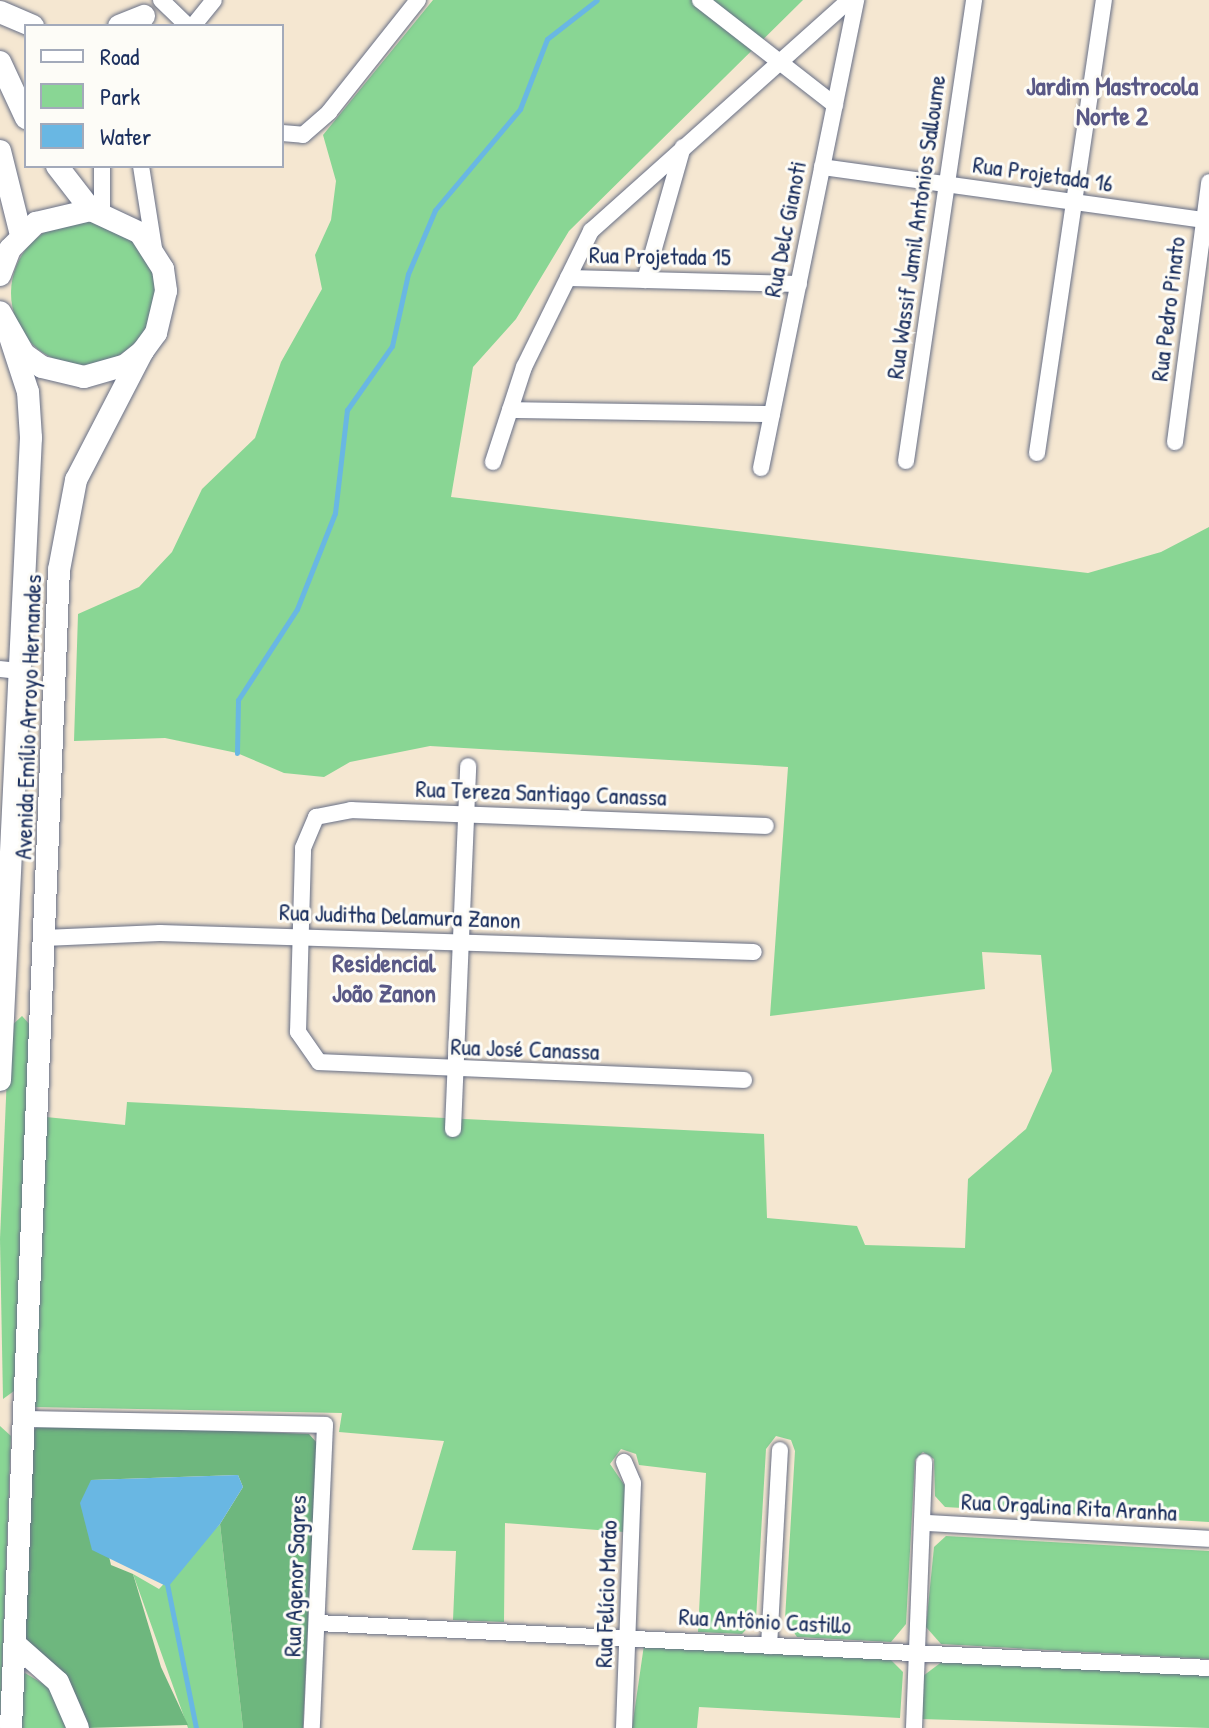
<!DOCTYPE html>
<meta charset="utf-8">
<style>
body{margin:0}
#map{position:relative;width:1209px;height:1728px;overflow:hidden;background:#f5e7d1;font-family:"Patrick Hand",sans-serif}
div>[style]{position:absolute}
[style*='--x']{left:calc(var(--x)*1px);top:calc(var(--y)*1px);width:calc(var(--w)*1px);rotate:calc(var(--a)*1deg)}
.green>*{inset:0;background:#89d694}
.round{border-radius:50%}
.forest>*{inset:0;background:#6eb77e}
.water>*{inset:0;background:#69b7e3}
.stream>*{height:5px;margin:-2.5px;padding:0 2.5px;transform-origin:2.5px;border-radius:2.5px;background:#69b7e3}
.roads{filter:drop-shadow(0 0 2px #676f86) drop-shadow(0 0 2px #676f86)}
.minor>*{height:16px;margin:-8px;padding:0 8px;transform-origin:8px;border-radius:8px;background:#fff}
.secondary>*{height:22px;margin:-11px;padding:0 11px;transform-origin:11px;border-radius:11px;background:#fff}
span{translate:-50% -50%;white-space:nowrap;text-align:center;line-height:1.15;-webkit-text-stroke:6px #fdfcf7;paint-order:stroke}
.street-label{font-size:24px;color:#1b2f5e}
.neighbourhood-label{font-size:26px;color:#5a5986;font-weight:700}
.legend{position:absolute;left:24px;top:24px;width:260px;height:144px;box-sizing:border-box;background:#fdfcf7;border:2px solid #a3aaba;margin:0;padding:10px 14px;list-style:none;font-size:24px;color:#1b2f5e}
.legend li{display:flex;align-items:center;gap:16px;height:40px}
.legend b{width:40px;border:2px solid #a3aaba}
</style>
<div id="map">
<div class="green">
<i style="clip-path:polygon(433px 0,803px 0,569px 231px,516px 319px,473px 367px,451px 497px,1088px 573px,1161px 552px,1209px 527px,1209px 1522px,945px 1507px,935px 1496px,934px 1459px,923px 1452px,915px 1460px,906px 1624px,891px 1642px,797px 1637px,785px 1619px,795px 1451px,791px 1440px,776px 1436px,766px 1449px,756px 1619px,742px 1634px,698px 1632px,706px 1473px,639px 1465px,636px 1454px,621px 1449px,610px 1464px,625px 1486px,624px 1532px,505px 1523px,504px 1622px,453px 1620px,456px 1551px,412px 1550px,444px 1441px,339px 1432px,342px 1413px,32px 1407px,46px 1117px,125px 1125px,127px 1102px,764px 1134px,767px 1218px,857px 1226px,865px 1245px,965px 1248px,968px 1179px,1026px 1129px,1052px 1071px,1041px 955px,982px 952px,985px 989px,770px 1016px,788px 767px,430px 746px,350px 762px,324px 777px,284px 773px,237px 753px,165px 738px,74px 741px,78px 614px,139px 587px,172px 552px,202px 489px,255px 438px,281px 362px,322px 289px,315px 255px,331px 220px,336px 181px,323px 135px)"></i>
<i class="round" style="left:11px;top:221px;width:144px;height:144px"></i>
<i style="clip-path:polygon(22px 1016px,32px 1027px,14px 1391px,3px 1399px,0 1239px,9px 1028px)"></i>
<i style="clip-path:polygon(0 1426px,11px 1436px,0 1725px)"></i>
<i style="clip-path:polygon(220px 1524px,243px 1728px,188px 1728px,133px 1574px,159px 1589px)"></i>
<i style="clip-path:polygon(946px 1536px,1209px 1551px,1209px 1659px,941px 1644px,926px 1627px,934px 1547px)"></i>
<i style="clip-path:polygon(644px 1645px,889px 1658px,903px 1672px,900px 1718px,699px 1707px,697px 1728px,632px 1728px)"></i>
<i style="clip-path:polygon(943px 1661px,1209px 1675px,1209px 1728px,921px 1719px,923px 1676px)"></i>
<i style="clip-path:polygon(25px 1673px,52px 1689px,68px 1728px,16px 1728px,18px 1680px)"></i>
</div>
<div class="forest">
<i style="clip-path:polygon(39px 1423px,309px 1434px,317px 1443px,303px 1728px,243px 1728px,220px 1524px,243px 1487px,238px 1475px,91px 1480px,111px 1565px,133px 1574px,161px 1667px,188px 1725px,87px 1728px,65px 1675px,19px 1639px,31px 1435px)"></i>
</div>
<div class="water">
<i style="clip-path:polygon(238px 1475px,243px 1487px,220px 1524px,168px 1587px,92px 1550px,80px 1503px,91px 1480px)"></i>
</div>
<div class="stream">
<i style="--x:237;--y:753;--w:53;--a:-88.9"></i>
<i style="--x:238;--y:700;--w:108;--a:-57"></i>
<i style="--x:297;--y:609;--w:103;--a:-68.4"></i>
<i style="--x:335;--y:513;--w:104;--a:-83.4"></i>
<i style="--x:347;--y:410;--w:78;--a:-54.9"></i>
<i style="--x:392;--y:346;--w:74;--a:-77.5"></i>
<i style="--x:408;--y:274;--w:69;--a:-67.1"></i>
<i style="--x:435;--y:210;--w:132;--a:-49.9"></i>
<i style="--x:520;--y:109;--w:75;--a:-68.9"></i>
<i style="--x:547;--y:39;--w:63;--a:-38"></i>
<i style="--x:167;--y:1584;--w:147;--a:78.6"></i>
</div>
<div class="roads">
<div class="minor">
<i style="--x:161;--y:0;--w:37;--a:44"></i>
<i style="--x:700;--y:0;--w:171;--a:37.9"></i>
<i style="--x:193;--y:26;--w:33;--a:-51"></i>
<i style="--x:282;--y:133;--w:21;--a:5"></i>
<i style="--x:303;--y:135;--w:35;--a:-41"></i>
<i style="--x:329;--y:112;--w:143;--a:-51.5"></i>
<i style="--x:102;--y:166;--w:46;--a:90"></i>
<i style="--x:141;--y:166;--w:83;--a:81"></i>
<i style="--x:822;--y:167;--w:391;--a:7.9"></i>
<i style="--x:568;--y:278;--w:231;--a:1.5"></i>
<i style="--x:645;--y:280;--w:138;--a:-74.1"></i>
<i style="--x:510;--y:410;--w:262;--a:0.9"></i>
<i style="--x:1175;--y:442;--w:262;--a:-82.5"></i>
<i style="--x:1037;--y:453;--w:458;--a:-81.6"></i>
<i style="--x:906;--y:461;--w:466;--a:-81.6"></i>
<i style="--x:493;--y:462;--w:100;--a:-71.9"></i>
<i style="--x:524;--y:367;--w:152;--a:-63.8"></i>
<i style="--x:591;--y:231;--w:346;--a:-41.8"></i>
<i style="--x:761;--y:468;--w:478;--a:-78.5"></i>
<i style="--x:0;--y:669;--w:20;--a:6"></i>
<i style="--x:44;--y:938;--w:116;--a:-2.5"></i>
<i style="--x:160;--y:933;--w:594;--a:1.83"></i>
<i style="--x:744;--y:1080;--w:425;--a:-177.6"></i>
<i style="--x:319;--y:1062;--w:37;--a:-125"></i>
<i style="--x:298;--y:1032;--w:184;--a:-88.4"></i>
<i style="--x:303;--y:848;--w:34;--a:-67"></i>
<i style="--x:316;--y:817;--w:36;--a:-11"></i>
<i style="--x:351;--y:810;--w:415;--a:2.2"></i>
<i style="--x:453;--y:1129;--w:363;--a:-87.6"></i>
<i style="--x:22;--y:1419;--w:303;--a:1.1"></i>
<i style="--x:325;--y:1425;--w:303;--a:92.5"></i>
<i style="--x:927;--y:1523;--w:282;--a:3.2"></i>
<i style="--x:318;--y:1623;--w:892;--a:2.89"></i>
<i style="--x:769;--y:1646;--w:196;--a:-86.8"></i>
<i style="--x:624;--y:1728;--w:245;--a:-87.9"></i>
<i style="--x:633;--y:1483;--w:23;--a:-113"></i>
<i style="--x:914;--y:1728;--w:266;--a:-87.8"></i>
</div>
<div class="secondary">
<i style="--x:0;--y:12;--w:36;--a:23"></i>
<i style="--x:119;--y:26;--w:27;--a:-22"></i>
<i style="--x:0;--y:62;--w:62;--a:65.1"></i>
<i style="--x:0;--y:151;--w:87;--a:76"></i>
<i style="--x:57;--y:166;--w:56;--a:52.3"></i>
<i style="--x:0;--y:275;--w:28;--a:-69"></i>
<i style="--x:10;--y:249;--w:37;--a:-45"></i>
<i style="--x:36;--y:223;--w:57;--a:-13.3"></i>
<i style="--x:91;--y:210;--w:54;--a:25.1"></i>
<i style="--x:140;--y:233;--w:43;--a:57.4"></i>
<i style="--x:163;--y:269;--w:22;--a:82"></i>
<i style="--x:166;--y:291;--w:43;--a:103.4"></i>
<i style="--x:156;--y:333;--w:22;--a:126"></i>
<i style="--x:143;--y:351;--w:22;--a:141"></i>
<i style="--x:126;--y:365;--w:44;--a:164.1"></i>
<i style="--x:84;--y:377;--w:43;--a:-166.6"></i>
<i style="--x:42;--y:367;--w:22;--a:-144"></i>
<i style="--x:24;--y:354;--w:48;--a:-119.7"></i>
<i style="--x:0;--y:1080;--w:643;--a:-87.24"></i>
<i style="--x:31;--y:438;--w:46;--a:-93.7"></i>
<i style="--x:28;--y:392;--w:58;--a:-108.1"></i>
<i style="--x:15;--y:1644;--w:57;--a:41.5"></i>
<i style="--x:58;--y:1682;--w:50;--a:66.5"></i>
<i style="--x:11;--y:1728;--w:1159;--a:-87.63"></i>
<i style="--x:59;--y:570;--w:92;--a:-79.3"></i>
<i style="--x:76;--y:480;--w:145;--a:-62.6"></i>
</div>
</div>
<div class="street-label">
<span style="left:1043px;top:174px;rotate:8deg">Rua Projetada 16</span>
<span style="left:916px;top:227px;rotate:-82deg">Rua Wassif Jamil Antonios Salloume</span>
<span style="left:785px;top:229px;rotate:-79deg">Rua Delc Gianoti</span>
<span style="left:660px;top:256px;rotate:1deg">Rua Projetada 15</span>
<span style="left:1168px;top:309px;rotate:-83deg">Rua Pedro Pinato</span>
<span style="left:28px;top:717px;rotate:-88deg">Avenida Emílio Arroyo Hernandes</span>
<span style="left:541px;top:793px;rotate:2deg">Rua Tereza Santiago Canassa</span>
<span style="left:400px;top:916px;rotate:2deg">Rua Juditha Delamura Zanon</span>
<span style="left:525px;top:1049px;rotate:2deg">Rua José Canassa</span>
<span style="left:1069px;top:1507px;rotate:3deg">Rua Orgalina Rita Aranha</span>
<span style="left:295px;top:1576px;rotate:-88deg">Rua Agenor Sagres</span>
<span style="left:606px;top:1594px;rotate:-88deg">Rua Felício Marão</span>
<span style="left:765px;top:1621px;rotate:3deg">Rua Antônio Castillo</span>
</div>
<div class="neighbourhood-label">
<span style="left:1112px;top:101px">Jardim Mastrocola<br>Norte 2</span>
<span style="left:384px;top:978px">Residencial<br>João Zanon</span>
</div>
<ul class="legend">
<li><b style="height:10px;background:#fff"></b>Road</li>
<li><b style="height:22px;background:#89d694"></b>Park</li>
<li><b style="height:22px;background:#69b7e3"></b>Water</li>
</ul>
</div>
